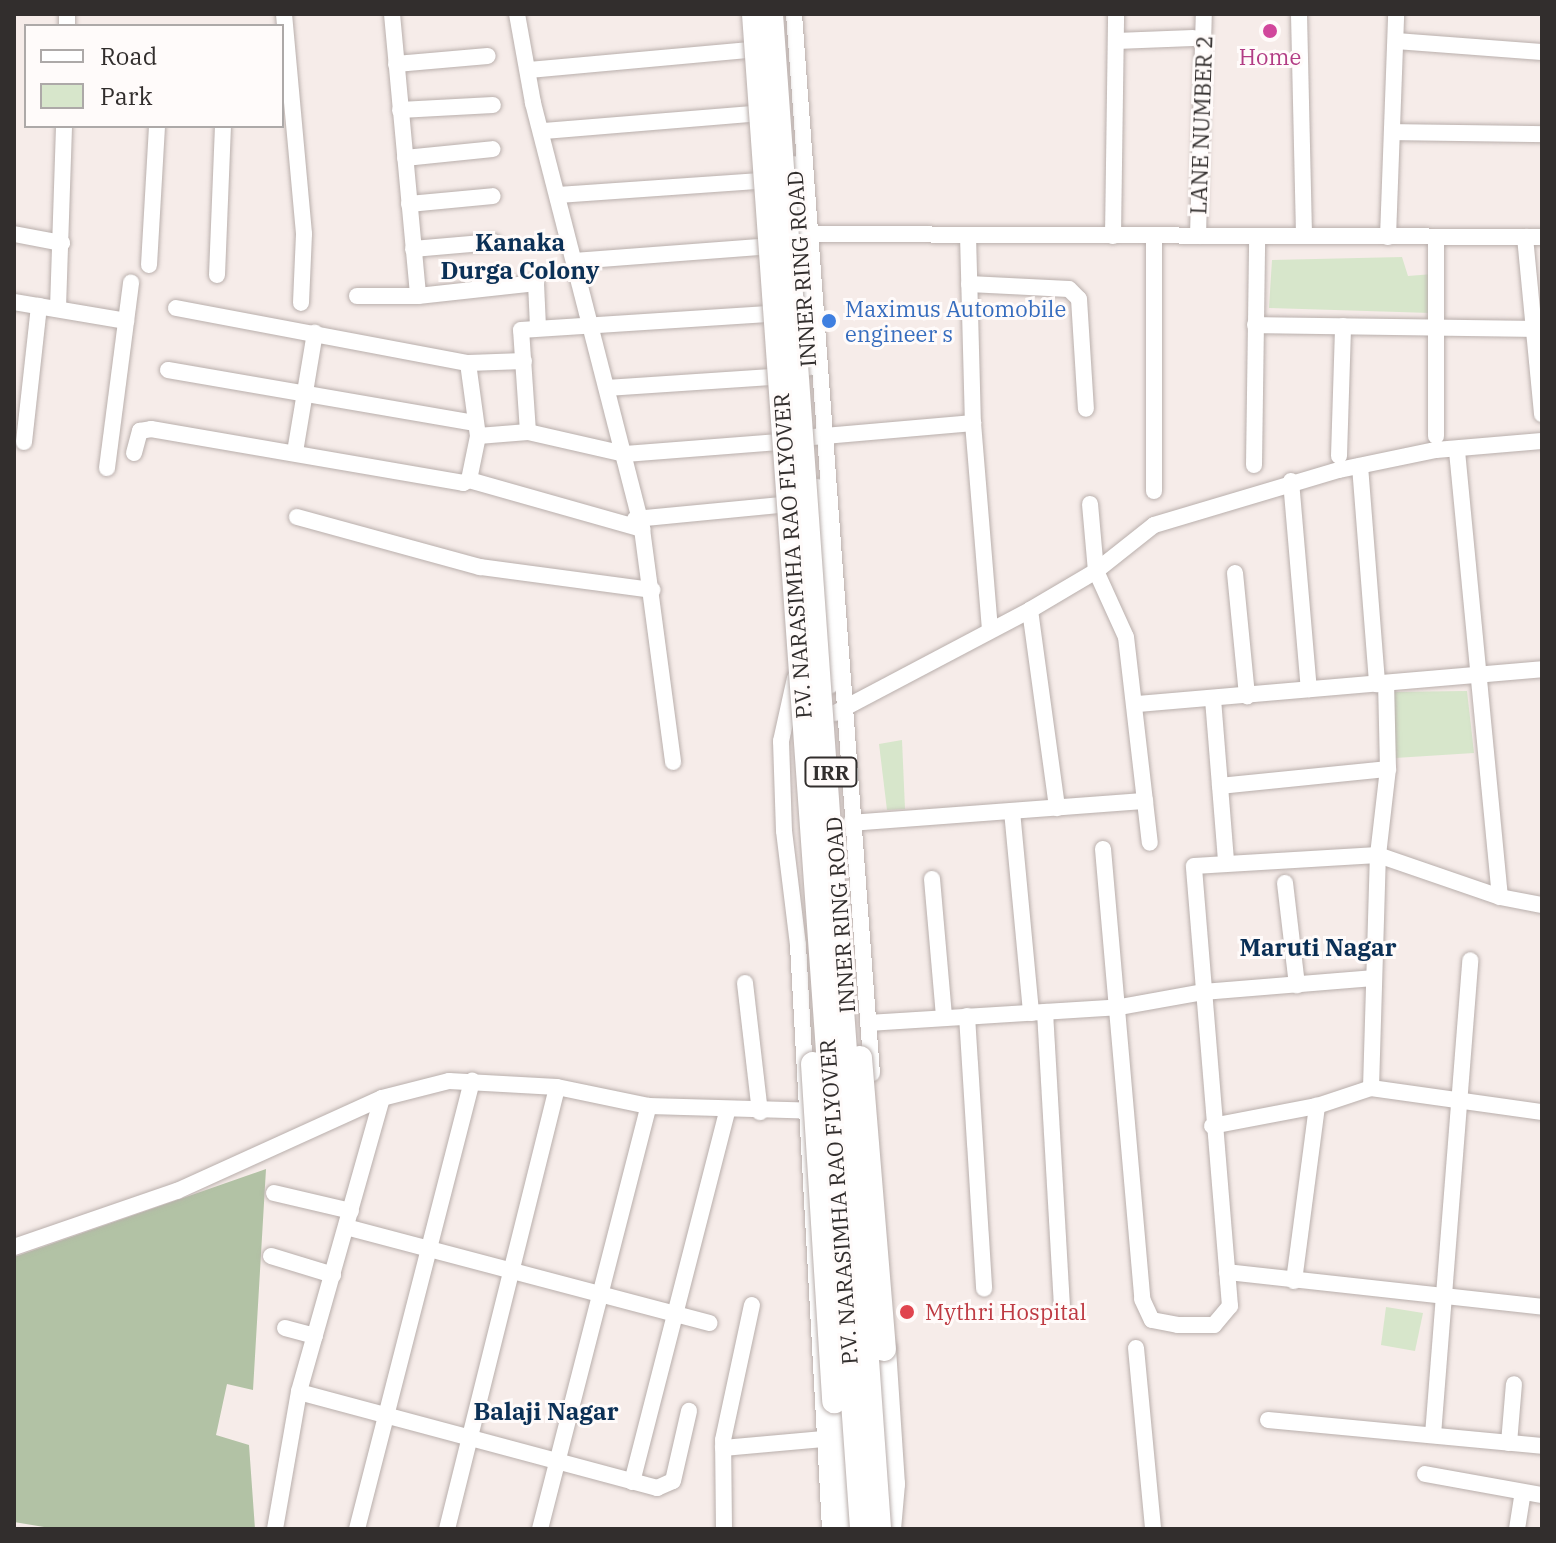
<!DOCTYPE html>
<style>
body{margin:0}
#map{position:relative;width:1556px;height:1543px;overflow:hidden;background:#f6ece9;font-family:"IBM Plex Serif",serif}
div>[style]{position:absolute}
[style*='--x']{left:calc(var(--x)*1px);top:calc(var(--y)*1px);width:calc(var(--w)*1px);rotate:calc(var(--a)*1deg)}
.green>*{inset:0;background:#d7e6cb}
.forest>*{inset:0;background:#b2c2a5}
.roads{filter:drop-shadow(0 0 2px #b9afac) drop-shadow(0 0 2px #b9afac)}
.minor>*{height:16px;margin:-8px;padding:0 8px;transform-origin:8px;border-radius:8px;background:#fff}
.major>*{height:22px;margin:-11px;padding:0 11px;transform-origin:11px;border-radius:11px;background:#fff}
.highway>*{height:24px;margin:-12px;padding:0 12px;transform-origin:12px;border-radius:12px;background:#fff}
.bridges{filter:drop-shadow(0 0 2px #b9afac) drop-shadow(0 0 2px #b9afac)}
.highway-bridge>*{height:24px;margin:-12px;padding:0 12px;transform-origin:12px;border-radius:12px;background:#fff}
.dots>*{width:22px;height:22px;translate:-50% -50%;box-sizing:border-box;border:4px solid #fffbfa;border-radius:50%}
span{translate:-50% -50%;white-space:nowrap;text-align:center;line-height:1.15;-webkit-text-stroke:6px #fffbfa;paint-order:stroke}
.shield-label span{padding:2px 6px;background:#fffbfa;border:2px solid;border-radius:6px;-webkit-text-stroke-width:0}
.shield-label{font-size:20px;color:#322e2d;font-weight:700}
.hotel-label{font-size:22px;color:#b23c85}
.street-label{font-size:22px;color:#322e2d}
.shop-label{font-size:22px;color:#366cbe}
.left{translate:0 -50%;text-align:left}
.health-label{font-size:22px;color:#be3a42}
.neighbourhood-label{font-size:24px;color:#0b3056;font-weight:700}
.frame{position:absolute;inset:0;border:16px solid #322e2d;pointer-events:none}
.legend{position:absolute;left:24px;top:24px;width:260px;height:104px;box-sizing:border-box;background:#fffbfa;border:2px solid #ada9a8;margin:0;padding:10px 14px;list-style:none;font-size:24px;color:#322e2d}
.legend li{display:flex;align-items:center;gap:16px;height:40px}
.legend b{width:40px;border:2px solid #ada9a8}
</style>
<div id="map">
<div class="green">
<i style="clip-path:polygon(1402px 257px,1408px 276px,1433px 274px,1431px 313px,1269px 308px,1272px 260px)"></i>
<i style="clip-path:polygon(1467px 691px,1474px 753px,1395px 758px,1391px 692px)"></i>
<i style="clip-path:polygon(902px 740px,905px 809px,887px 810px,879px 744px)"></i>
<i style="clip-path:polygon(1386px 1307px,1423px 1313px,1415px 1351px,1381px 1345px)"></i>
</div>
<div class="forest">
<i style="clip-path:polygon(266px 1169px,253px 1390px,227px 1384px,216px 1435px,249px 1445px,255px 1529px,56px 1529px,14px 1522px,14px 1257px)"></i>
</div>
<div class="roads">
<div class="minor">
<i style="--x:284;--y:14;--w:221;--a:84.8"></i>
<i style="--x:304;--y:234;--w:69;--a:92.5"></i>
<i style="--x:392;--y:14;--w:283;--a:84.7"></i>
<i style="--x:517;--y:14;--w:90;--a:79.8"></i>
<i style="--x:533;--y:103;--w:440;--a:75.6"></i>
<i style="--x:642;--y:529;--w:235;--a:82.4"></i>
<i style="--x:794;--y:14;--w:1062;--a:85.79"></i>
<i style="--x:1299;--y:14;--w:222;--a:88.7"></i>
<i style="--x:67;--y:26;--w:12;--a:-90"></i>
<i style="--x:1116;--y:41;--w:77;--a:-2.2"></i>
<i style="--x:1396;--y:41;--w:146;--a:4.3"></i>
<i style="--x:396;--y:64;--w:92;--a:-5"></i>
<i style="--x:529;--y:70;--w:219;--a:-5.2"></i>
<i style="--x:400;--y:110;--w:93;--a:-3.1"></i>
<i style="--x:544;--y:131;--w:209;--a:-4.7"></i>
<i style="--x:1394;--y:132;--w:148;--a:0.8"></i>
<i style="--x:405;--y:158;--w:88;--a:-5.8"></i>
<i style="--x:558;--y:195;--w:199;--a:-4"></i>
<i style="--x:409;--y:204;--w:84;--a:-5.4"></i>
<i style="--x:14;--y:234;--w:49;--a:10.6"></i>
<i style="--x:804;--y:234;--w:738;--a:0.23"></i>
<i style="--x:968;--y:235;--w:188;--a:88.5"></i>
<i style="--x:973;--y:423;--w:206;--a:85.3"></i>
<i style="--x:1113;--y:236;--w:222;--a:-89.2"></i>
<i style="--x:1198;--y:236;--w:222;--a:-88.5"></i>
<i style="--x:1388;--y:237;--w:223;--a:-87.9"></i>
<i style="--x:1436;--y:237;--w:199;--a:90"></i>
<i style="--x:1525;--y:237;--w:178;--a:84.5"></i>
<i style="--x:413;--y:249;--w:81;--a:-4.9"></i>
<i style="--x:574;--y:261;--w:189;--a:-4.3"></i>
<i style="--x:149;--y:265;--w:139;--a:-86.7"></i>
<i style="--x:217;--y:275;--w:149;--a:-87.7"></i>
<i style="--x:969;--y:284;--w:100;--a:2.9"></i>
<i style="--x:1069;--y:289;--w:14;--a:45"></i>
<i style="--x:1079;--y:299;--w:110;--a:86.4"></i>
<i style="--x:357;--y:296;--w:61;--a:0"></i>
<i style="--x:418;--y:296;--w:119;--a:-6.3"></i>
<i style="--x:536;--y:283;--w:44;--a:87.4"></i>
<i style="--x:14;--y:302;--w:114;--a:9.6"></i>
<i style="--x:58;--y:308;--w:182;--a:-88.1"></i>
<i style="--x:176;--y:308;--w:297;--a:10.7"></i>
<i style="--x:468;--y:363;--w:56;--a:-2"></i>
<i style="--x:1255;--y:325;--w:276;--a:0.8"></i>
<i style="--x:468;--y:363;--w:74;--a:82.2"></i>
<i style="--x:478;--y:436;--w:45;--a:101.6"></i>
<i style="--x:168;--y:370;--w:312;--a:9.8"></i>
<i style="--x:607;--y:388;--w:164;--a:-3.8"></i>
<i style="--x:528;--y:432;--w:102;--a:-93.9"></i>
<i style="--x:521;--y:330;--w:247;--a:-3.7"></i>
<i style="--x:478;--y:436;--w:50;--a:-4.6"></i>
<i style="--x:528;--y:432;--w:99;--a:12.8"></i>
<i style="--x:625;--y:454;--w:151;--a:-4.5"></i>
<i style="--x:813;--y:437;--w:161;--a:-5"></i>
<i style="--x:24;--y:442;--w:137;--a:-83.7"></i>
<i style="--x:1457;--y:451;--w:448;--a:84.5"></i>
<i style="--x:295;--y:452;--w:121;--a:-80.5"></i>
<i style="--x:134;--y:453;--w:23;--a:-75"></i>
<i style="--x:140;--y:431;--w:11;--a:-10"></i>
<i style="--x:151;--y:429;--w:317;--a:9.8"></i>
<i style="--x:463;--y:483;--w:7;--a:-27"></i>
<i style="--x:469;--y:480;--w:180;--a:15.8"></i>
<i style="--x:1339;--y:456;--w:130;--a:-88.2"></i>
<i style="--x:1254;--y:465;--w:229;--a:-89.2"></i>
<i style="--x:1360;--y:466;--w:219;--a:85.5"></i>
<i style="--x:107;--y:468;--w:187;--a:-82.6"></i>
<i style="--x:1291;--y:481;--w:209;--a:85.1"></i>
<i style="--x:1154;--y:491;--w:255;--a:-90"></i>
<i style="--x:1090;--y:504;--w:67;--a:84.9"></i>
<i style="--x:1096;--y:571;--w:72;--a:65.6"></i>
<i style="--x:1126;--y:637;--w:207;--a:83.4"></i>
<i style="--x:297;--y:517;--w:190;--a:15.3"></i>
<i style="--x:480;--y:567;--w:174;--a:7.6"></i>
<i style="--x:635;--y:519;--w:147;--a:-5.5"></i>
<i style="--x:1235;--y:573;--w:124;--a:84.4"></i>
<i style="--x:1030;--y:610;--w:200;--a:82.2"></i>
<i style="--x:795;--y:678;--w:65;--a:102.5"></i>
<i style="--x:781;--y:741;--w:90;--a:88.1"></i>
<i style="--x:784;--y:831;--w:115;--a:83"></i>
<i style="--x:798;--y:945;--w:585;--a:86.86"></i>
<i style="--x:1213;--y:699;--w:164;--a:85.4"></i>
<i style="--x:1137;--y:704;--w:407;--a:-4.9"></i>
<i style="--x:835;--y:713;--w:221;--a:-27.8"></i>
<i style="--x:1030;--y:610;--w:77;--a:-30.6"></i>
<i style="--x:1096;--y:571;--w:74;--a:-38.4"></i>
<i style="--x:1154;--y:525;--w:193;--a:-16.6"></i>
<i style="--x:1339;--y:470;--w:99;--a:-11.7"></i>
<i style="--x:1436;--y:450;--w:106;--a:-4.9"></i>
<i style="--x:1220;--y:786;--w:169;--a:-5.8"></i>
<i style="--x:1012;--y:811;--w:203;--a:84.6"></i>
<i style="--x:851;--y:823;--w:295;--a:-4.3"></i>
<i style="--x:1103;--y:849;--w:452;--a:85"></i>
<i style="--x:1142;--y:1299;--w:23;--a:65"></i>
<i style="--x:1152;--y:1320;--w:26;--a:11"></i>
<i style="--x:1178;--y:1325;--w:36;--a:0"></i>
<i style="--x:1214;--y:1325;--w:25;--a:-50"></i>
<i style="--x:1230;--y:1306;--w:441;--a:-94.7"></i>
<i style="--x:1194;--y:866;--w:184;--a:-3.4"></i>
<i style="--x:1378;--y:855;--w:129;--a:19"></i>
<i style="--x:1500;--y:897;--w:43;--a:10.8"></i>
<i style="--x:932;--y:879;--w:139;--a:85"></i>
<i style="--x:1285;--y:883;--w:103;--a:83.3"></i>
<i style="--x:745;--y:983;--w:130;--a:83.4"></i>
<i style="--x:1045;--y:1012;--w:296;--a:86.7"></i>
<i style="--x:967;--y:1016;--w:273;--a:86.4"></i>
<i style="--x:868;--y:1023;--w:253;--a:-3.6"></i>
<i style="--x:1120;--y:1007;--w:84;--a:-10.2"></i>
<i style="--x:1203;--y:992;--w:171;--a:-4.7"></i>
<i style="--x:1371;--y:1088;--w:233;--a:-88.3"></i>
<i style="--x:1378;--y:855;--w:87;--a:-83.4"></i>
<i style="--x:1388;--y:769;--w:86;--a:-91.3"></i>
<i style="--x:382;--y:1098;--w:305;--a:105.8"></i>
<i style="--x:299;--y:1392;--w:371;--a:15"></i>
<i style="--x:657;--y:1488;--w:17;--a:-24"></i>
<i style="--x:673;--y:1481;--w:72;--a:-77.1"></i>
<i style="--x:1212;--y:1126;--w:107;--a:-10.8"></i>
<i style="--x:1317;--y:1106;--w:57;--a:-18.4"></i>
<i style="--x:1371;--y:1088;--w:173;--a:8"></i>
<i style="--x:274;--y:1193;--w:79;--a:13.2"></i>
<i style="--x:346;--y:1227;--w:376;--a:14.8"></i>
<i style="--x:14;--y:1247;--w:172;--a:-19"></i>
<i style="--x:177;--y:1191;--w:225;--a:-24.4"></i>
<i style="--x:382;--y:1098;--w:69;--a:-14.2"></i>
<i style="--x:449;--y:1081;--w:108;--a:3.2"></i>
<i style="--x:557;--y:1087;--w:94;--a:11.7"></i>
<i style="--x:649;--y:1106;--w:164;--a:1.7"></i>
<i style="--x:271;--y:1256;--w:65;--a:17"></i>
<i style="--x:1227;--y:1272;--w:317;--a:6.3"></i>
<i style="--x:1294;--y:1281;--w:177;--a:-82.5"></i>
<i style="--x:285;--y:1328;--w:31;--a:15"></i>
<i style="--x:1136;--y:1348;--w:182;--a:84.6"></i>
<i style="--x:1268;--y:1420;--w:275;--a:5.4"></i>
<i style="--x:1433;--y:1435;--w:476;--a:-85.5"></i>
<i style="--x:1509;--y:1443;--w:59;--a:-85.2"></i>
<i style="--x:723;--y:1448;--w:101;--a:-5.1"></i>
<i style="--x:1425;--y:1474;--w:119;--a:10.2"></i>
<i style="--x:632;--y:1482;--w:383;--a:-75.6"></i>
<i style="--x:275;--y:1529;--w:139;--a:-80.1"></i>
<i style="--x:357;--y:1529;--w:463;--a:-75.6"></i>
<i style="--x:447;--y:1529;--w:455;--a:-76"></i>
<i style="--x:540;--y:1529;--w:437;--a:-75.6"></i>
<i style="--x:724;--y:1529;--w:89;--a:-90.6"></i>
<i style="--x:723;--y:1440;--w:138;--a:-77.9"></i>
<i style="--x:1517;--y:1529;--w:37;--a:-81"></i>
</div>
<div class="major">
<i style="--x:793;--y:167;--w:198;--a:85.6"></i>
<i style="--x:817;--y:490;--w:193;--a:86.4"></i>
</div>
<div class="highway">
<i style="--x:884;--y:1349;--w:135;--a:86.2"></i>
<i style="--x:893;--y:1484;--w:45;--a:95.1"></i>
<i style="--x:834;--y:1401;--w:128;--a:86"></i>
</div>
</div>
<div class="bridges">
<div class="highway-bridge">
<i style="--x:754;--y:14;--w:1519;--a:85.92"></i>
<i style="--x:771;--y:14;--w:1519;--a:85.92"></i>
<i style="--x:860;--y:1058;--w:292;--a:85.3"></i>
<i style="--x:813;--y:1064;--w:338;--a:86.4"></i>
</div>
</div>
<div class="dots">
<i style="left:1270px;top:31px;background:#d1479c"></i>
<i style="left:829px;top:321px;background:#3f7fe0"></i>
<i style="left:907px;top:1312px;background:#e0444e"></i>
</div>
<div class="shield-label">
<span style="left:831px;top:772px">IRR</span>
</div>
<div class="hotel-label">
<span style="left:1270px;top:57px">Home</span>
</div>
<div class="street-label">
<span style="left:1201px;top:125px;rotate:-88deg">LANE NUMBER 2</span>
<span style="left:801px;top:269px;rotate:-94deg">INNER RING ROAD</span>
<span style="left:792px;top:556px;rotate:-94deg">P.V. NARASIMHA RAO FLYOVER</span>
<span style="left:840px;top:915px;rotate:-94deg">INNER RING ROAD</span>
<span style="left:838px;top:1202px;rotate:-94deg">P.V. NARASIMHA RAO FLYOVER</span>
</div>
<div class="shop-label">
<span class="left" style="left:845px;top:321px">Maximus Automobile<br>engineer s</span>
</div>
<div class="health-label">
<span class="left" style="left:925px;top:1312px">Mythri Hospital</span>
</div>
<div class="neighbourhood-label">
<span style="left:520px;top:257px">Kanaka<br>Durga Colony</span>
<span style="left:1318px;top:948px">Maruti Nagar</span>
<span style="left:546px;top:1412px">Balaji Nagar</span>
</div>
<div class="frame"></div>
<ul class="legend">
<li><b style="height:10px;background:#fff"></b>Road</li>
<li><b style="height:22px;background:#d7e6cb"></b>Park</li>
</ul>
</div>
